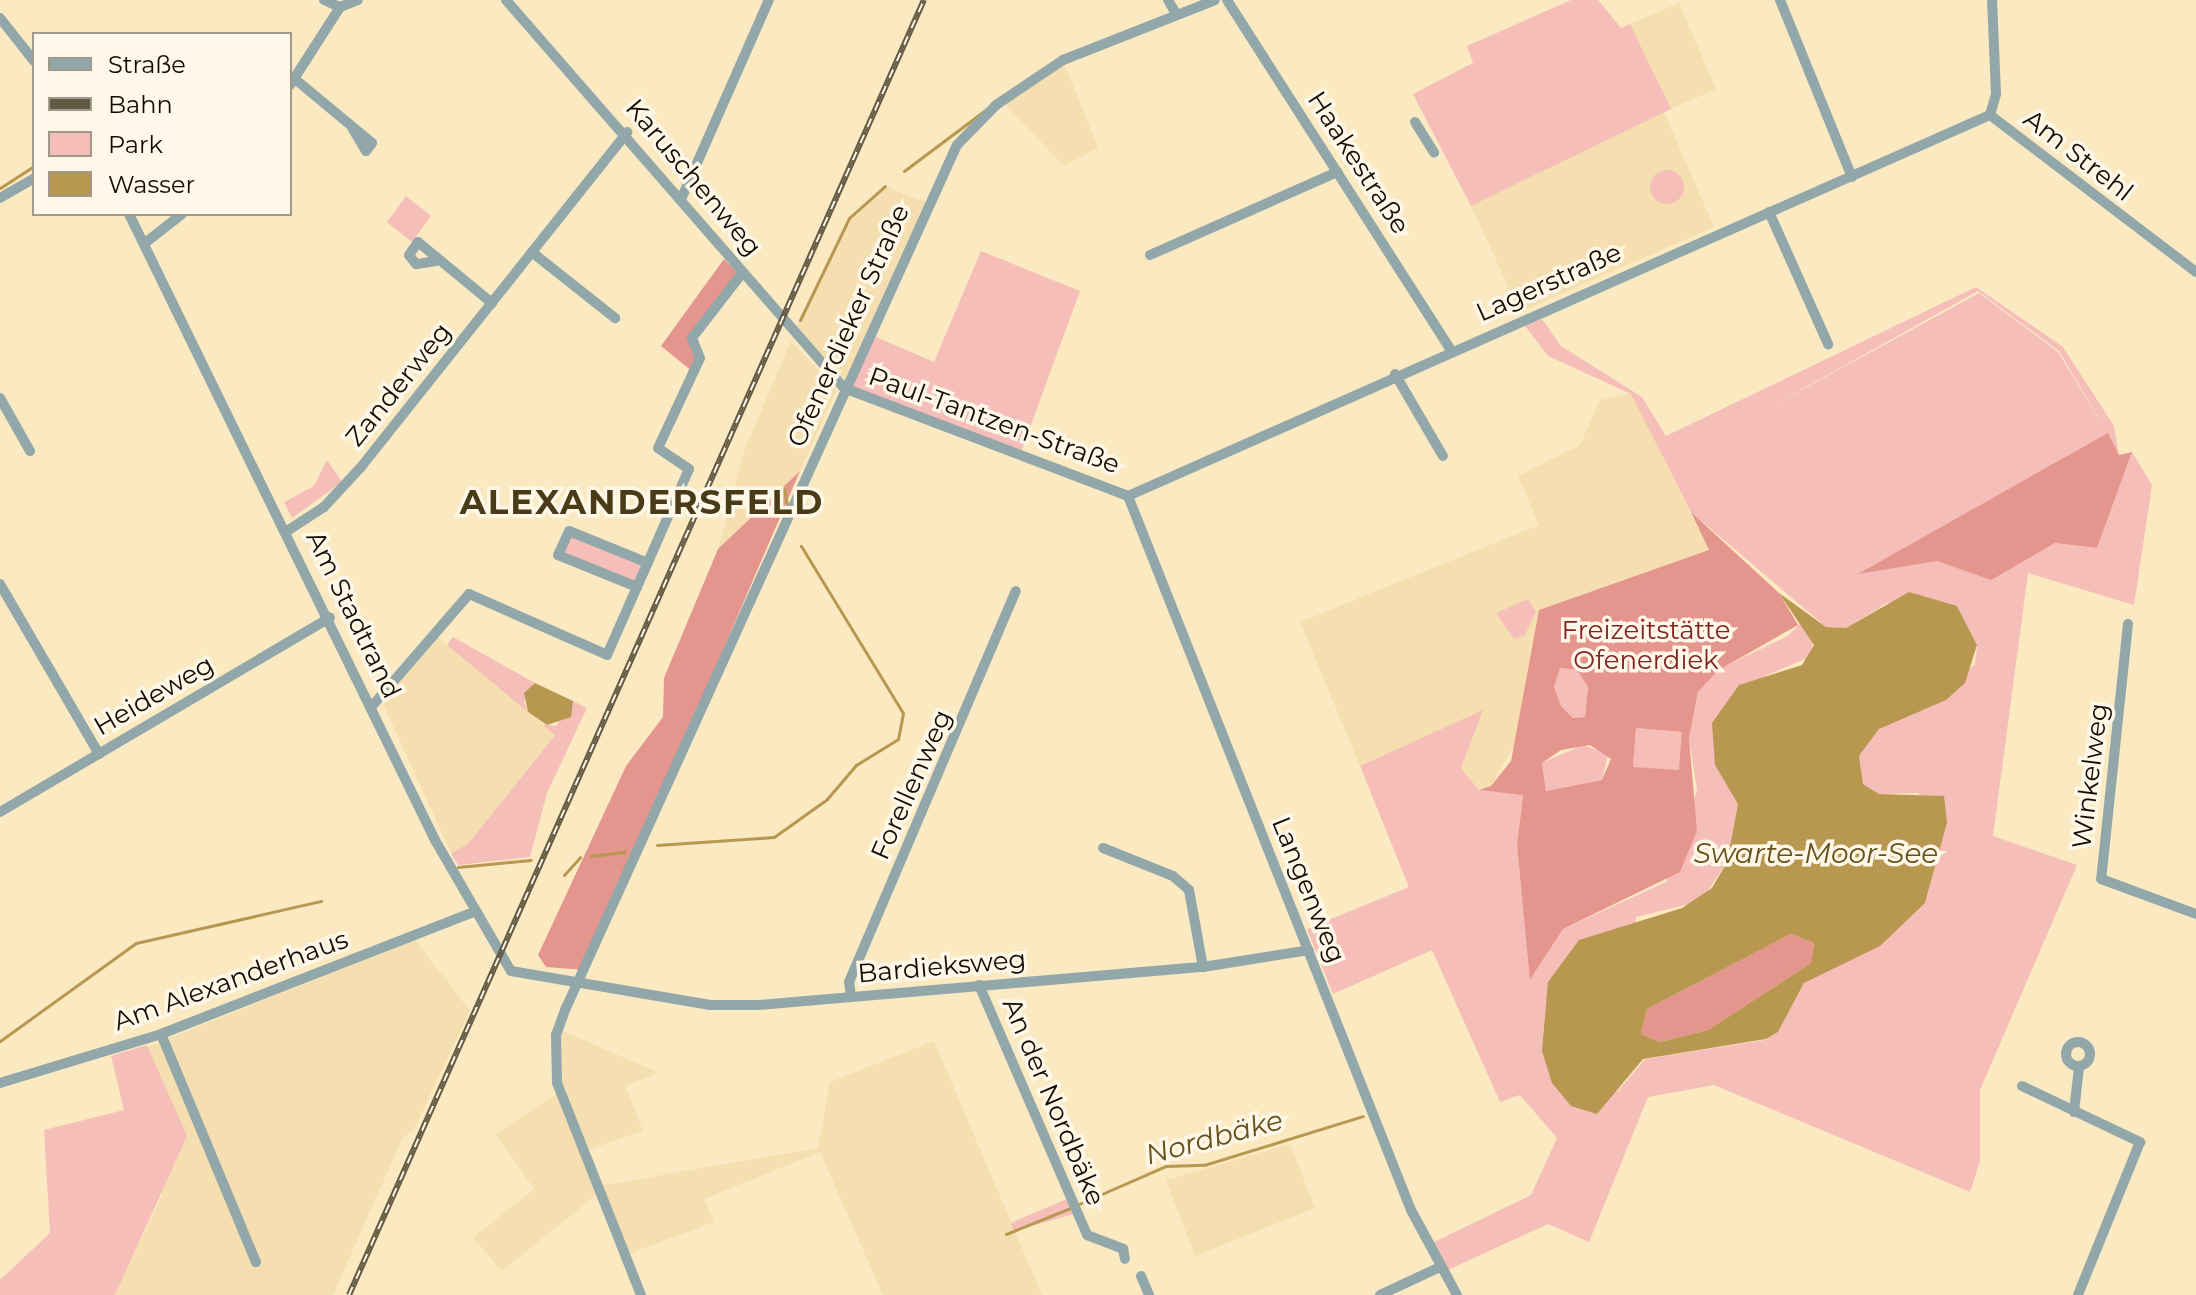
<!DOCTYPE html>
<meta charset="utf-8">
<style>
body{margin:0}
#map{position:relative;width:2196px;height:1295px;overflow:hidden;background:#fbe9c2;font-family:Montserrat,sans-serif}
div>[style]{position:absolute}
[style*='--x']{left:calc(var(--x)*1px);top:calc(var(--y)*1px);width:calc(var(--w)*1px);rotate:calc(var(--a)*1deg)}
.built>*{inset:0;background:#f5dfb0}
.green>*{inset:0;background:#f5beb8}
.round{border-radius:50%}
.forest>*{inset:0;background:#e4958d}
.water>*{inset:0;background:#b89851}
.stream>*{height:3px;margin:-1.5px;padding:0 1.5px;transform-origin:1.5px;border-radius:1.5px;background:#b89851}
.street>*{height:10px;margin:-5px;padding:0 5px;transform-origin:5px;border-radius:5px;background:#91a7a9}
.street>.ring{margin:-5px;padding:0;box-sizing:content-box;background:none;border:10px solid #91a7a9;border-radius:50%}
.rail>*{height:6px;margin-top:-3px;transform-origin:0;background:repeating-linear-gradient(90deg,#fff7e8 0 9px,#635944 0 18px);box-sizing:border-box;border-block:2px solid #635944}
span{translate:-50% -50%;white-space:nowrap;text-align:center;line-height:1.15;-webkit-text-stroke:7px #fff7e8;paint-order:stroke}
.street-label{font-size:26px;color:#120c02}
.park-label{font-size:26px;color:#802421}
.water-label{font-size:28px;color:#67501a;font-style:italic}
.district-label{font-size:34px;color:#4a3b18;font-weight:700;letter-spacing:2px}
.legend{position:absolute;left:32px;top:32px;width:260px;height:184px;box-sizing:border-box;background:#fff7e8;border:2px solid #a0998c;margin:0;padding:10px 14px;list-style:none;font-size:24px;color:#120c02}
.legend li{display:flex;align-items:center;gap:16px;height:40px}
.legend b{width:40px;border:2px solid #a0998c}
</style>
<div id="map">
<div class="built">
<i style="clip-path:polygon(1679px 3px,1716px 89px,1671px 109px,1630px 24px)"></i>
<i style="clip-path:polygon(1063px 60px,1098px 148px,1064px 166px,1002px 101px)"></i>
<i style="clip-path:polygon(1664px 112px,1714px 227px,1520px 312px,1471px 206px)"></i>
<i style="clip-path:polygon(885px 186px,928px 203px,844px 388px,794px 333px,849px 218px)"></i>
<i style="clip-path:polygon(791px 341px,837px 389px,800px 471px,718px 549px,744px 451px)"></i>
<i style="clip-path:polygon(1631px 393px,1709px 550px,1539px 610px,1516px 742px,1491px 786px,1479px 790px,1461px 768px,1482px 711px,1360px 766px,1300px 622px,1539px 525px,1518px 476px,1580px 445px,1600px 400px)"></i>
<i style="clip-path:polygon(435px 635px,555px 734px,468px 845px,451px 853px,383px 704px)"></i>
<i style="clip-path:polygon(415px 940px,470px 1011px,414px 1129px,402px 1139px,333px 1295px,115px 1295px,162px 1195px,147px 1047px)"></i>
<i style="clip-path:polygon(561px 1030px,659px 1073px,625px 1085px,643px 1131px,585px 1151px,599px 1186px,818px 1148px,830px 1082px,934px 1041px,1042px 1295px,883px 1295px,820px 1152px,704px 1199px,714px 1222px,626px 1255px,601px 1191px,502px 1271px,473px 1238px,534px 1189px,496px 1134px,559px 1092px)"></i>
<i style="clip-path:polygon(1290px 1144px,1315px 1208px,1195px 1256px,1166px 1180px)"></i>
</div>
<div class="green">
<i style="clip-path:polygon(1571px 0,1598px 0,1621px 28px,1630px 24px,1671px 109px,1471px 206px,1413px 94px,1473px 63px,1467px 46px)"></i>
<i class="round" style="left:1650px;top:170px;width:34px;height:34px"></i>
<i style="clip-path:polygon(406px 196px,431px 216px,412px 242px,387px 222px)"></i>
<i style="clip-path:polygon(981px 251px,1080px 291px,1021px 452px,844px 388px,869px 334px,934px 362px)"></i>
<i style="clip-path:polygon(evenodd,1976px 287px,2063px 347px,2114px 426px,2119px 455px,2108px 435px,1862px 573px,1937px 561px,1991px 579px,2055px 543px,2097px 548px,2132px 452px,2152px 485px,2134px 605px,2028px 573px,1993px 836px,2077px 865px,1980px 1090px,1980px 1161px,1970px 1192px,1714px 1085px,1648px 1097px,1589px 1242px,1548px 1224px,1441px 1273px,1428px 1245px,1531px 1195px,1557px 1138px,1520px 1095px,1500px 1102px,1432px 950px,1333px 994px,1307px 929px,1409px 887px,1360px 766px,1483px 710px,1461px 768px,1479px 790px,1523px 794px,1517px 845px,1531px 979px,1563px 929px,1666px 882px,1697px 790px,1689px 738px,1698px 692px,1717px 670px,1788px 636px,1804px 619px,1814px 636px,1810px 657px,1763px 677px,1733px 793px,1738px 804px,1727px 862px,1701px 901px,1636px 917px,1617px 1092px,1645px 1059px,1765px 1040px,1778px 1032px,1804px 983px,1925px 903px,1947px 823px,1918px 793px,1879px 794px,1863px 784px,1859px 756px,1879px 729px,1975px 665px,1977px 645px,1957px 606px,1887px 603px,1846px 628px,1826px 627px,1691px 512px,1631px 394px,1548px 356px,1525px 326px,1542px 319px,1561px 346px,1642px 397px,1666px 436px,1976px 287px,1978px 291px,2059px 351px,2108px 434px,2058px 352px,1979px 293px,1761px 412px,1978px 291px)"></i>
<i style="clip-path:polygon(327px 460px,342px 482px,292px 518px,284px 502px,314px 486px)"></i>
<i style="clip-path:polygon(569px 531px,648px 563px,637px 587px,558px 555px)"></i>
<i style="clip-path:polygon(1528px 599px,1536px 612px,1525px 635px,1514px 639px,1496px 613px)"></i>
<i style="clip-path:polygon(453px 637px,535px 683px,524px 702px,528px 712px,447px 645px)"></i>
<i style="clip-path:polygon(1560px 668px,1577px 670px,1588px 687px,1585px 717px,1573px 718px,1561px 706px,1554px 687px)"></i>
<i style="clip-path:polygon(573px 701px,587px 708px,547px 793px,530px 857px,458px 865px,451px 853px,468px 844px,555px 735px,542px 724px,556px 726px)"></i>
<i style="clip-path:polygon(1636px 728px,1683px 732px,1680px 771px,1633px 767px)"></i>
<i style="clip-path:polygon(1583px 745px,1608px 754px,1602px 780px,1546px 791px,1542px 763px)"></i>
<i style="clip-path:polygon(147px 1045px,187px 1136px,115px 1295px,0 1295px,0 1280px,50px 1233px,44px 1130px,124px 1110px,111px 1056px)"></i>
<i style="clip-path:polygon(1069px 1198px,1077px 1213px,1014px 1231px,1011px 1223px)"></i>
</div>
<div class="forest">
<i style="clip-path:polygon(724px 259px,737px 272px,692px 337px,700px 358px,693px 372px,661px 346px)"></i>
<i style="clip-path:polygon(2108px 433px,2119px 455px,2132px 452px,2097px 548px,2055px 543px,1991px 580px,1937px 561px,1858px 574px)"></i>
<i style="clip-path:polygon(800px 471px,585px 970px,546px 967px,538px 955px,626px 766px,663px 717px,664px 678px,718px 549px)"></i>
<i style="clip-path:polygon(evenodd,1691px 512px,1779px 593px,1798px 625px,1717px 671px,1698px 692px,1689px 738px,1697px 831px,1680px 872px,1563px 929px,1530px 980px,1517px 845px,1523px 795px,1479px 790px,1491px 786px,1511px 761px,1539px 610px,1709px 550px,1691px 512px,1560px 668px,1577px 670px,1588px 687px,1585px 717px,1573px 718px,1561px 706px,1554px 687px,1560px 668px,1691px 512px,1636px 728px,1682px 732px,1679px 770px,1633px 767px,1636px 728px,1691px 512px,1590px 745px,1611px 759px,1602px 780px,1546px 791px,1542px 763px,1561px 750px,1590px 745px)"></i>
<i style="clip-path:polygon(1791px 934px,1814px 943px,1811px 963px,1708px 1030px,1660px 1042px,1641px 1034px,1647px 1009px)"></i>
</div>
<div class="water">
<i style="clip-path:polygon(evenodd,1909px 592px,1957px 606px,1977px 645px,1965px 683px,1946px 700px,1879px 729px,1859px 756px,1863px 784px,1879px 794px,1944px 796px,1947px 823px,1925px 903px,1880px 946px,1804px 983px,1778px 1032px,1766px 1039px,1643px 1059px,1597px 1114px,1571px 1106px,1552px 1083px,1542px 1051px,1548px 982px,1579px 940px,1682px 908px,1712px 888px,1727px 862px,1738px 804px,1715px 765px,1712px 723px,1739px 685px,1802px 665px,1814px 645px,1779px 593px,1826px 627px,1846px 628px,1909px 592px,1791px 934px,1814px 943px,1811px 963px,1708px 1030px,1660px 1042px,1641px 1034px,1647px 1009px,1791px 934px)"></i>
<i style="clip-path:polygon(535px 683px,573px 701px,571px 717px,547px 725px,528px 712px,524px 693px)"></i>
</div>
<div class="stream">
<i style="--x:904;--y:171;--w:100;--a:-36.9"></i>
<i style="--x:0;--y:188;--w:40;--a:-32.9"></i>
<i style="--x:800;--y:320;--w:113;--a:-64.3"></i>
<i style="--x:849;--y:218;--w:48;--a:-41.6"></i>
<i style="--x:784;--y:489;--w:15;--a:79"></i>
<i style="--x:657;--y:845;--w:117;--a:-3.9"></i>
<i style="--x:774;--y:837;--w:65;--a:-35.6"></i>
<i style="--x:827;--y:799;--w:45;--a:-49.5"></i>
<i style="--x:856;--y:765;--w:49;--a:-31.8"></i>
<i style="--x:898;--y:739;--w:26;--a:-79"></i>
<i style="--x:903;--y:713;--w:196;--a:-121.4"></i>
<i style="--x:591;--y:856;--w:34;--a:-7"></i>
<i style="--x:458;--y:867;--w:73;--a:-5.5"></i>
<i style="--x:564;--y:875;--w:24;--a:-48"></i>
<i style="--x:0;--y:1041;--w:168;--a:-35.8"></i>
<i style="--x:136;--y:943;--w:190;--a:-12.8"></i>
<i style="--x:1079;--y:1204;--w:95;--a:-23.6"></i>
<i style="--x:1166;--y:1166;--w:38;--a:-2"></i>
<i style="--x:1204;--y:1165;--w:166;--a:-17.1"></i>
<i style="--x:1006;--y:1234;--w:69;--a:-22.1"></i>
</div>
<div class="street">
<i style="--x:324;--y:0;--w:17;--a:24"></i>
<i style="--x:340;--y:7;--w:19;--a:-21"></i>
<i style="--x:506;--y:0;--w:515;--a:48.94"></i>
<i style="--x:1168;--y:0;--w:16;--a:60"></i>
<i style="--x:1227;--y:0;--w:416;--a:57.4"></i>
<i style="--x:1780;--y:0;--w:191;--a:67.9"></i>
<i style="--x:0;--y:18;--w:55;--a:51.7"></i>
<i style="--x:295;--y:79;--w:100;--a:39.7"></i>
<i style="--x:372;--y:143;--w:10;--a:127"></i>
<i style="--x:366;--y:151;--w:26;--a:-121"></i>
<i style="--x:290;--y:85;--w:93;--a:-57.3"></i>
<i style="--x:1990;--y:115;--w:259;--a:37.3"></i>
<i style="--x:1990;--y:115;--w:22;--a:-74"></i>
<i style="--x:1996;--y:94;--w:94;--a:-92.4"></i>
<i style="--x:1415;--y:122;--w:36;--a:58"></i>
<i style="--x:682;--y:197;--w:215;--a:-66.2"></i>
<i style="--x:0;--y:198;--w:39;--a:-30"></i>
<i style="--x:1769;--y:212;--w:145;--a:65.9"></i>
<i style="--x:129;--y:214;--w:697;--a:63.95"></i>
<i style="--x:435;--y:840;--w:151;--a:59.9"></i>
<i style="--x:511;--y:971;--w:202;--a:9.7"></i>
<i style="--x:710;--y:1005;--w:48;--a:0"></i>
<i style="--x:758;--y:1005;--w:447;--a:-4.9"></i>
<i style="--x:1203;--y:967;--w:107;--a:-9.1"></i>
<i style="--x:145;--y:243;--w:47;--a:-38.1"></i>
<i style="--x:533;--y:253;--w:105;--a:38.4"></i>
<i style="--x:1150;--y:255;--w:205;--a:-23.9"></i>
<i style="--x:436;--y:261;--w:20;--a:171"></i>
<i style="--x:416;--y:264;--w:11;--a:-128"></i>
<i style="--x:409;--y:255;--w:16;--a:-55"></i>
<i style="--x:418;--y:242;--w:96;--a:39.5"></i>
<i style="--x:1395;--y:374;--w:95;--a:59.7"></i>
<i style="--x:844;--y:388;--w:304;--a:20.8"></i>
<i style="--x:0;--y:398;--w:61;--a:60.5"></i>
<i style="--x:1128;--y:496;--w:942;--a:-23.85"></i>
<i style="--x:1128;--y:496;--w:768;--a:68.38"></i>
<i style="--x:1411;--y:1210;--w:97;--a:61.6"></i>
<i style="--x:287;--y:531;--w:44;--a:-33"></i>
<i style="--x:324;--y:507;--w:54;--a:-47.2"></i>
<i style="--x:361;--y:467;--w:428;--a:-51.5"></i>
<i style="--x:0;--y:584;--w:197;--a:59.8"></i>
<i style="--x:637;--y:587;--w:85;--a:-157.9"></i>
<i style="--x:558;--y:555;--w:26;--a:-65"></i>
<i style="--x:569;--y:531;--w:85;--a:22.1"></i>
<i style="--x:2128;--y:624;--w:256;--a:96"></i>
<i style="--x:2101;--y:879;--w:101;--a:20.2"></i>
<i style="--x:373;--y:705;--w:147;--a:-49.1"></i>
<i style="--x:469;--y:594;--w:151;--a:23.8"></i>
<i style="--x:607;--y:655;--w:203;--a:-66.2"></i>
<i style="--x:689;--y:469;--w:37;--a:-146"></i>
<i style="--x:658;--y:448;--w:99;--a:-65"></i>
<i style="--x:700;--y:358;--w:22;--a:-112"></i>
<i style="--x:692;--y:338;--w:83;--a:-52.3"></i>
<i style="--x:0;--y:812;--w:383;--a:-30.5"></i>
<i style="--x:1103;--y:848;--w:75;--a:21.8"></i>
<i style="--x:1173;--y:876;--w:21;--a:41"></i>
<i style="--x:1189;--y:890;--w:78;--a:79.7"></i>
<i style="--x:979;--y:985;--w:272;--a:66.6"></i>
<i style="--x:1087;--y:1235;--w:39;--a:21"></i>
<i style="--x:1123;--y:1249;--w:10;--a:79"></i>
<i style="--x:851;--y:996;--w:14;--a:-98"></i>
<i style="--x:849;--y:982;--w:425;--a:-66.9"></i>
<i style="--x:161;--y:1034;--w:247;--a:67.4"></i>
<i class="ring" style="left:2066px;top:1042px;width:14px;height:14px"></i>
<i style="--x:0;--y:1083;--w:168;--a:-16.9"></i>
<i style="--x:161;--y:1034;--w:336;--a:-21.3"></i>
<i style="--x:2022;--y:1086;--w:131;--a:25.4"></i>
<i style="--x:2140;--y:1142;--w:165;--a:112.1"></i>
<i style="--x:2074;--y:1112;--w:45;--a:-83.7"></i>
<i style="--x:1141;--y:1276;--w:21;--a:67"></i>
<i style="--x:641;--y:1295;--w:228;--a:-111.6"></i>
<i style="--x:557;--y:1083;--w:48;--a:-91.2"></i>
<i style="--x:556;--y:1035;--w:29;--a:-70"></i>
<i style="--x:566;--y:1008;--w:947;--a:-65.63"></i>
<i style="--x:957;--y:145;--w:56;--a:-45.7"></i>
<i style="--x:996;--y:105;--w:81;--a:-33.9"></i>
<i style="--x:1063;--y:60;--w:163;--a:-21.5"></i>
<i style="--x:1380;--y:1295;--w:64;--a:-25"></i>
</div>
<div class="rail">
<i style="--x:349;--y:1295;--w:1417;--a:-66.06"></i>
</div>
<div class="street-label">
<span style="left:2078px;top:156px;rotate:38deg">Am Strehl</span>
<span style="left:1358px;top:163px;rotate:57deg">Haakestraße</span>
<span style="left:693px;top:178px;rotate:50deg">Karuschenweg</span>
<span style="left:1549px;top:283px;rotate:-24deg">Lagerstraße</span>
<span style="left:849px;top:326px;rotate:-66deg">Ofenerdieker Straße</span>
<span style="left:399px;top:385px;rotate:-51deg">Zanderweg</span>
<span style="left:994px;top:421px;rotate:20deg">Paul-Tantzen-Straße</span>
<span style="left:353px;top:615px;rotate:64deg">Am Stadtrand</span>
<span style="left:154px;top:696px;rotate:-30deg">Heideweg</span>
<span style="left:2091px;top:776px;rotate:-83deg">Winkelweg</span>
<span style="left:912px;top:785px;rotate:-66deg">Forellenweg</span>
<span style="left:1308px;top:890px;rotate:68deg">Langenweg</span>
<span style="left:942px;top:967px;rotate:-5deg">Bardieksweg</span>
<span style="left:231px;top:981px;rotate:-20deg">Am Alexanderhaus</span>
<span style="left:1053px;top:1102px;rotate:67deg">An der Nordbäke</span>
</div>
<div class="park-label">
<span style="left:1646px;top:646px">Freizeitstätte<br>Ofenerdiek</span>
</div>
<div class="water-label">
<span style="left:1816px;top:853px">Swarte-Moor-See</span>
<span style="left:1214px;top:1137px;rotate:-15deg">Nordbäke</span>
</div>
<div class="district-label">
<span style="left:642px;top:503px">ALEXANDERSFELD</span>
</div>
<ul class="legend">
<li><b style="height:10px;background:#91a7a9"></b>Straße</li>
<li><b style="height:10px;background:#635944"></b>Bahn</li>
<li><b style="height:22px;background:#f5beb8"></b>Park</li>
<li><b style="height:22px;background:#b89851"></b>Wasser</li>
</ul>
</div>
